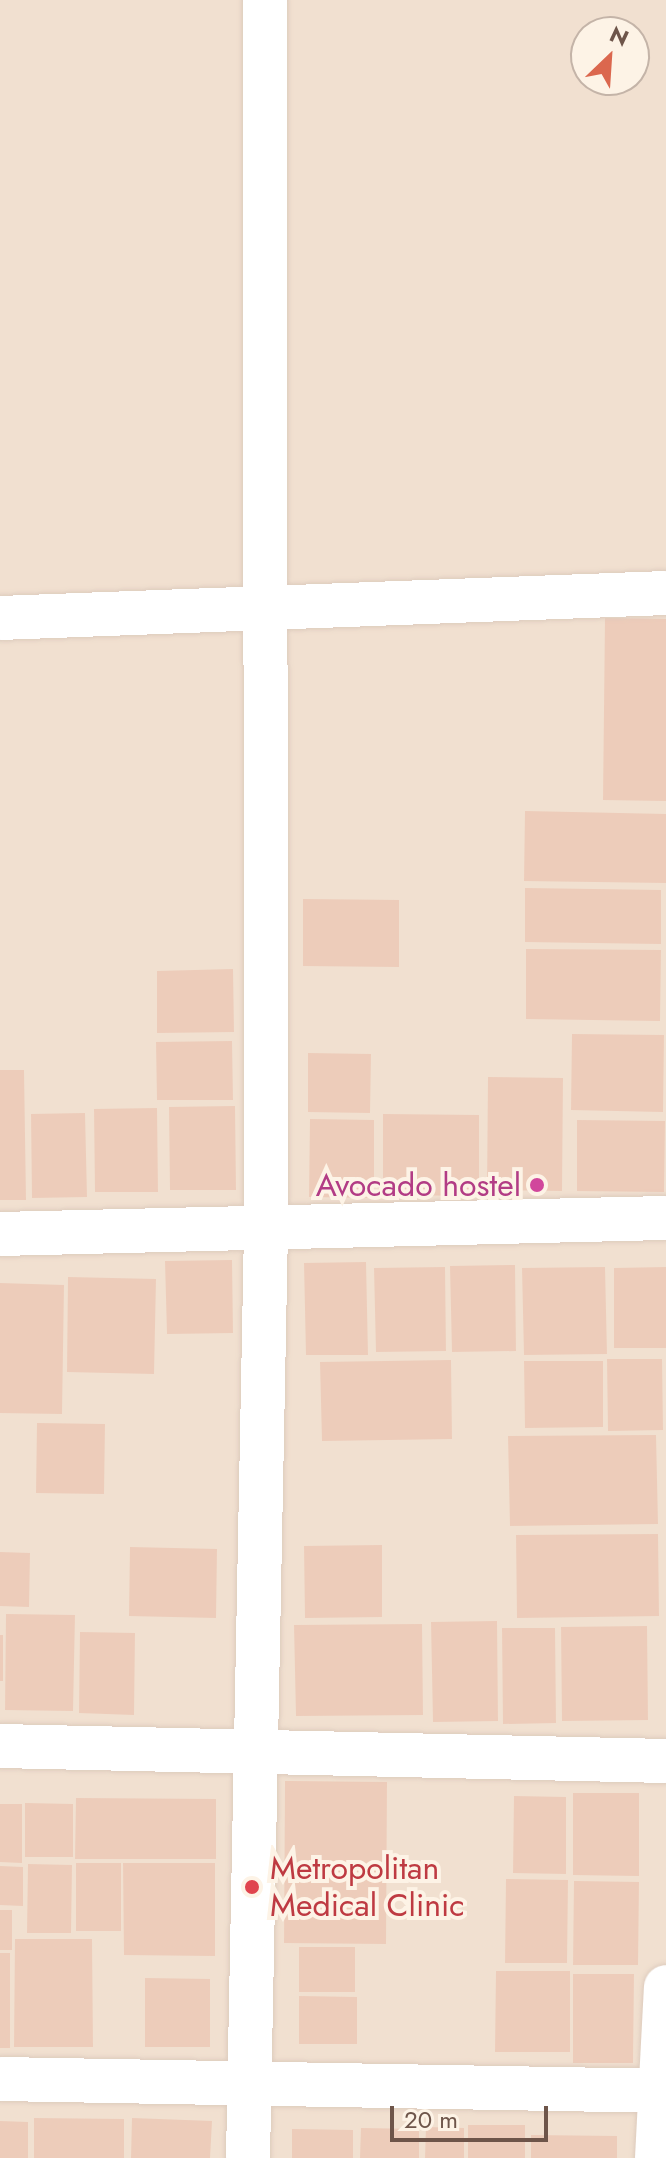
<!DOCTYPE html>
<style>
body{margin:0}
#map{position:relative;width:666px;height:2158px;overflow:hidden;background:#faefe0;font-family:Jost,sans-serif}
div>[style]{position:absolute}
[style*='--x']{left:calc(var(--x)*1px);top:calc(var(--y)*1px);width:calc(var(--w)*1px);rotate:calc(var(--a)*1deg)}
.residential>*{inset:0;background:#f1e0d0}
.building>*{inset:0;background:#edccba}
.roads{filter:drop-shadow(0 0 2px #ddcbbd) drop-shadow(0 0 2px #ddcbbd)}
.minor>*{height:44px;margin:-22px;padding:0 22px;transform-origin:22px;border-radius:22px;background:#fff}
.secondary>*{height:44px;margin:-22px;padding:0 22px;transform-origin:22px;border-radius:22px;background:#fff}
.dots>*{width:22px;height:22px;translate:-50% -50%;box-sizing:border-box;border:4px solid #fdf3e6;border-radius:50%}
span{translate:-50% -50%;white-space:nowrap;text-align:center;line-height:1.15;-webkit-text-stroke:8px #fdf3e6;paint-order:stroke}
.hotel-label{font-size:32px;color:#b23c85}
.right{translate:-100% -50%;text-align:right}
.health-label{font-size:32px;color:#be3a42}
.left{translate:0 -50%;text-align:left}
.north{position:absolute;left:570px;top:16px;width:80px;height:80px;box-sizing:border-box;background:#fdf3e6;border:2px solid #c4b4a8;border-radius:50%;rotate:25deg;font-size:22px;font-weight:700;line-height:32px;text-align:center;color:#6e554a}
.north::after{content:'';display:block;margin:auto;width:28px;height:36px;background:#db674e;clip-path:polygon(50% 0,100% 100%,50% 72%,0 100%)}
.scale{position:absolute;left:390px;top:2106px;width:158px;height:36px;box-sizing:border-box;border:4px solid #6e554a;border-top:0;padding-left:10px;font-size:24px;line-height:28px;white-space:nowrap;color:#6e554a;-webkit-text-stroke:6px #fdf3e6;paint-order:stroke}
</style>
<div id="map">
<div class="residential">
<i style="clip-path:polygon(evenodd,0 0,666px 0,666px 2158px,0 2158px,0 0,586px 32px,634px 32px,634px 80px,586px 80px,586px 32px)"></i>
</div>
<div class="building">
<i style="clip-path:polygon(605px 618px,666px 619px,666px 801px,603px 800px)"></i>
<i style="clip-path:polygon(525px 811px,666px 814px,666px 883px,524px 881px)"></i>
<i style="clip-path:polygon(525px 888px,661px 890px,661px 944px,525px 942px)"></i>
<i style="clip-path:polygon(303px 899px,399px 900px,399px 967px,303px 966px)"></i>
<i style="clip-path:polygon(526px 949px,661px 950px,660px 1021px,526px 1019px)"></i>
<i style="clip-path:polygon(233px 969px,234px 1032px,157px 1033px,157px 971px)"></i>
<i style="clip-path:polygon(572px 1034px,664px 1035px,663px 1112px,571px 1110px)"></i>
<i style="clip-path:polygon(232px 1041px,233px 1100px,157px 1100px,156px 1042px)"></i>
<i style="clip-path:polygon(308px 1053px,371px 1054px,370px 1113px,308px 1112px)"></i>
<i style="clip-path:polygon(0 1070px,24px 1070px,26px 1200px,0 1200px)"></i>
<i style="clip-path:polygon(488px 1077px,563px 1078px,562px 1191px,487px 1190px)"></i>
<i style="clip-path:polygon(235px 1106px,236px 1190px,170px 1190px,169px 1107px)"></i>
<i style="clip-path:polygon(157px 1108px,158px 1192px,95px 1192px,94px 1109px)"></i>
<i style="clip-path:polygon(85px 1113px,87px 1197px,32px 1198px,31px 1114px)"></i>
<i style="clip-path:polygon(383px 1114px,479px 1115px,479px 1196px,383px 1195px)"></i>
<i style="clip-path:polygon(310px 1119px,374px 1120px,374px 1198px,309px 1197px)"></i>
<i style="clip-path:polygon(577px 1120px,665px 1121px,664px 1192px,577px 1191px)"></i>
<i style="clip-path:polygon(232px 1260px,233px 1333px,167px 1334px,165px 1261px)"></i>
<i style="clip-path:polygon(366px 1262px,368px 1355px,306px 1355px,304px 1263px)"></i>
<i style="clip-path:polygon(515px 1265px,516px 1351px,452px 1352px,450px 1266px)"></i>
<i style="clip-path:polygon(445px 1267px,446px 1351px,376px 1352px,374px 1268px)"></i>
<i style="clip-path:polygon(605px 1267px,607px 1354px,524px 1355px,522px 1268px)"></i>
<i style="clip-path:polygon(666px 1267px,666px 1348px,614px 1348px,614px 1268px)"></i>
<i style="clip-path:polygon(68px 1277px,156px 1279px,154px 1374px,67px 1372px)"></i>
<i style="clip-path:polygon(0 1283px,64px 1285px,62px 1414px,0 1413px)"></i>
<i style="clip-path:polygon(607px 1359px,662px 1359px,663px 1430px,608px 1431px)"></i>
<i style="clip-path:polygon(451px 1360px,452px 1439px,322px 1441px,320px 1362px)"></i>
<i style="clip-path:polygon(524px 1361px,603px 1361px,603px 1427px,525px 1428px)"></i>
<i style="clip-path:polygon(37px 1423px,105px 1424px,104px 1494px,36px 1493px)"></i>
<i style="clip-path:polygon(656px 1435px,658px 1524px,510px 1526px,508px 1436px)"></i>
<i style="clip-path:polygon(658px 1534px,659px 1616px,517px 1618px,516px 1535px)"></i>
<i style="clip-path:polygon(382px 1545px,382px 1617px,305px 1618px,304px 1546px)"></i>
<i style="clip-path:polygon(130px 1547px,217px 1549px,216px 1618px,129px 1616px)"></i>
<i style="clip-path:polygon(0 1552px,30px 1553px,29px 1607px,0 1606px)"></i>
<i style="clip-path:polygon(6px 1614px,75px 1615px,73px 1711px,5px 1710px)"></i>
<i style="clip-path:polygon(497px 1621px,498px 1721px,433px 1722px,431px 1622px)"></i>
<i style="clip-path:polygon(422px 1624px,423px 1715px,296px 1716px,294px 1625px)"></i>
<i style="clip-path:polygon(647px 1626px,648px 1720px,562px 1721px,561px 1627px)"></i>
<i style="clip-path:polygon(502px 1628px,555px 1628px,556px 1723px,503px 1724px)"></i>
<i style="clip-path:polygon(80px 1632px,135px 1633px,134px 1715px,79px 1713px)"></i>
<i style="clip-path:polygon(0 1635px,3px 1635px,3px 1681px,0 1681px)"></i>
<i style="clip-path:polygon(285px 1781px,387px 1782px,386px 1944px,284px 1943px)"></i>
<i style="clip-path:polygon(573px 1793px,639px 1793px,639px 1876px,573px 1875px)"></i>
<i style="clip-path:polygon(514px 1796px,566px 1797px,566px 1874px,513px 1873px)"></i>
<i style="clip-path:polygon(76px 1798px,216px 1799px,216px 1859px,75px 1859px)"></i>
<i style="clip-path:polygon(25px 1803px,73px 1804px,73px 1857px,25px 1857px)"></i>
<i style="clip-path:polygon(0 1804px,22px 1804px,22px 1863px,0 1862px)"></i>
<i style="clip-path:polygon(76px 1863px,121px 1863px,121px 1931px,76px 1931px)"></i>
<i style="clip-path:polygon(123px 1863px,215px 1863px,215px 1956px,124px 1955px)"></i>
<i style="clip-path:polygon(28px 1864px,72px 1865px,71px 1933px,27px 1933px)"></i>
<i style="clip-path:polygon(0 1866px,23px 1867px,23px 1906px,0 1905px)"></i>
<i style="clip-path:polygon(506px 1879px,568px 1880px,567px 1963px,505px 1963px)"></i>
<i style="clip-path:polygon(574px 1881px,639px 1882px,638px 1965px,573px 1965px)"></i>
<i style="clip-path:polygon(0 1910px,12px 1910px,12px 1950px,0 1950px)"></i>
<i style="clip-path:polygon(15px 1939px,92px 1939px,93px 2047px,14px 2047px)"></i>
<i style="clip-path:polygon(299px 1947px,355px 1947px,355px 1992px,299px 1992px)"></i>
<i style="clip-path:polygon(0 1953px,10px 1953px,10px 2048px,0 2048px)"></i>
<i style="clip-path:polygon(496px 1971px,570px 1971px,570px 2052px,495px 2052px)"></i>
<i style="clip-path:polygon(573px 1974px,634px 1974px,633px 2063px,573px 2063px)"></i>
<i style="clip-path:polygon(145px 1978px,210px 1979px,210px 2047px,145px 2047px)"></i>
<i style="clip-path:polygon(299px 1996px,357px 1997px,357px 2044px,299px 2044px)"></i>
<i style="clip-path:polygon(34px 2118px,124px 2119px,124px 2158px,34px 2158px)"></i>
<i style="clip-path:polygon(132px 2118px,212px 2121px,210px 2158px,131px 2158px)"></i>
<i style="clip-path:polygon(0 2121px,28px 2122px,28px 2158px,0 2158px)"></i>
<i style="clip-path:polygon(468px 2125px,525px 2125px,525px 2158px,468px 2158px)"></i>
<i style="clip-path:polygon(426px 2127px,464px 2128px,464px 2158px,425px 2158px)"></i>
<i style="clip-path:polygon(361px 2128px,419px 2129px,419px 2158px,360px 2158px)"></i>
<i style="clip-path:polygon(292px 2129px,353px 2130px,353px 2158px,292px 2158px)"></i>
<i style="clip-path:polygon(531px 2135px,617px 2136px,617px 2158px,531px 2158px)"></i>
</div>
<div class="roads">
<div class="minor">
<i style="--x:0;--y:618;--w:666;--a:-2.15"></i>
<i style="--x:0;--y:1234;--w:666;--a:-1.38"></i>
<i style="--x:0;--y:1746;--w:666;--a:1.29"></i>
<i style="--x:0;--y:2079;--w:666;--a:1.03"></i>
<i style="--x:248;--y:2158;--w:933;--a:-88.89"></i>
<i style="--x:266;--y:1225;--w:1225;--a:-90.05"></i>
</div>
<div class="secondary">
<i style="--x:657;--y:2158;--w:171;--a:-87"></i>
</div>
</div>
<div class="dots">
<i style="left:537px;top:1185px;background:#d1479c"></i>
<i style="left:252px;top:1887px;background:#e0444e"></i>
</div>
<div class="hotel-label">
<span class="right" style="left:521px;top:1185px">Avocado hostel</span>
</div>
<div class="health-label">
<span class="left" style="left:270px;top:1887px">Metropolitan<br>Medical Clinic</span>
</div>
<div class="north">N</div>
<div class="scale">20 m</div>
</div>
